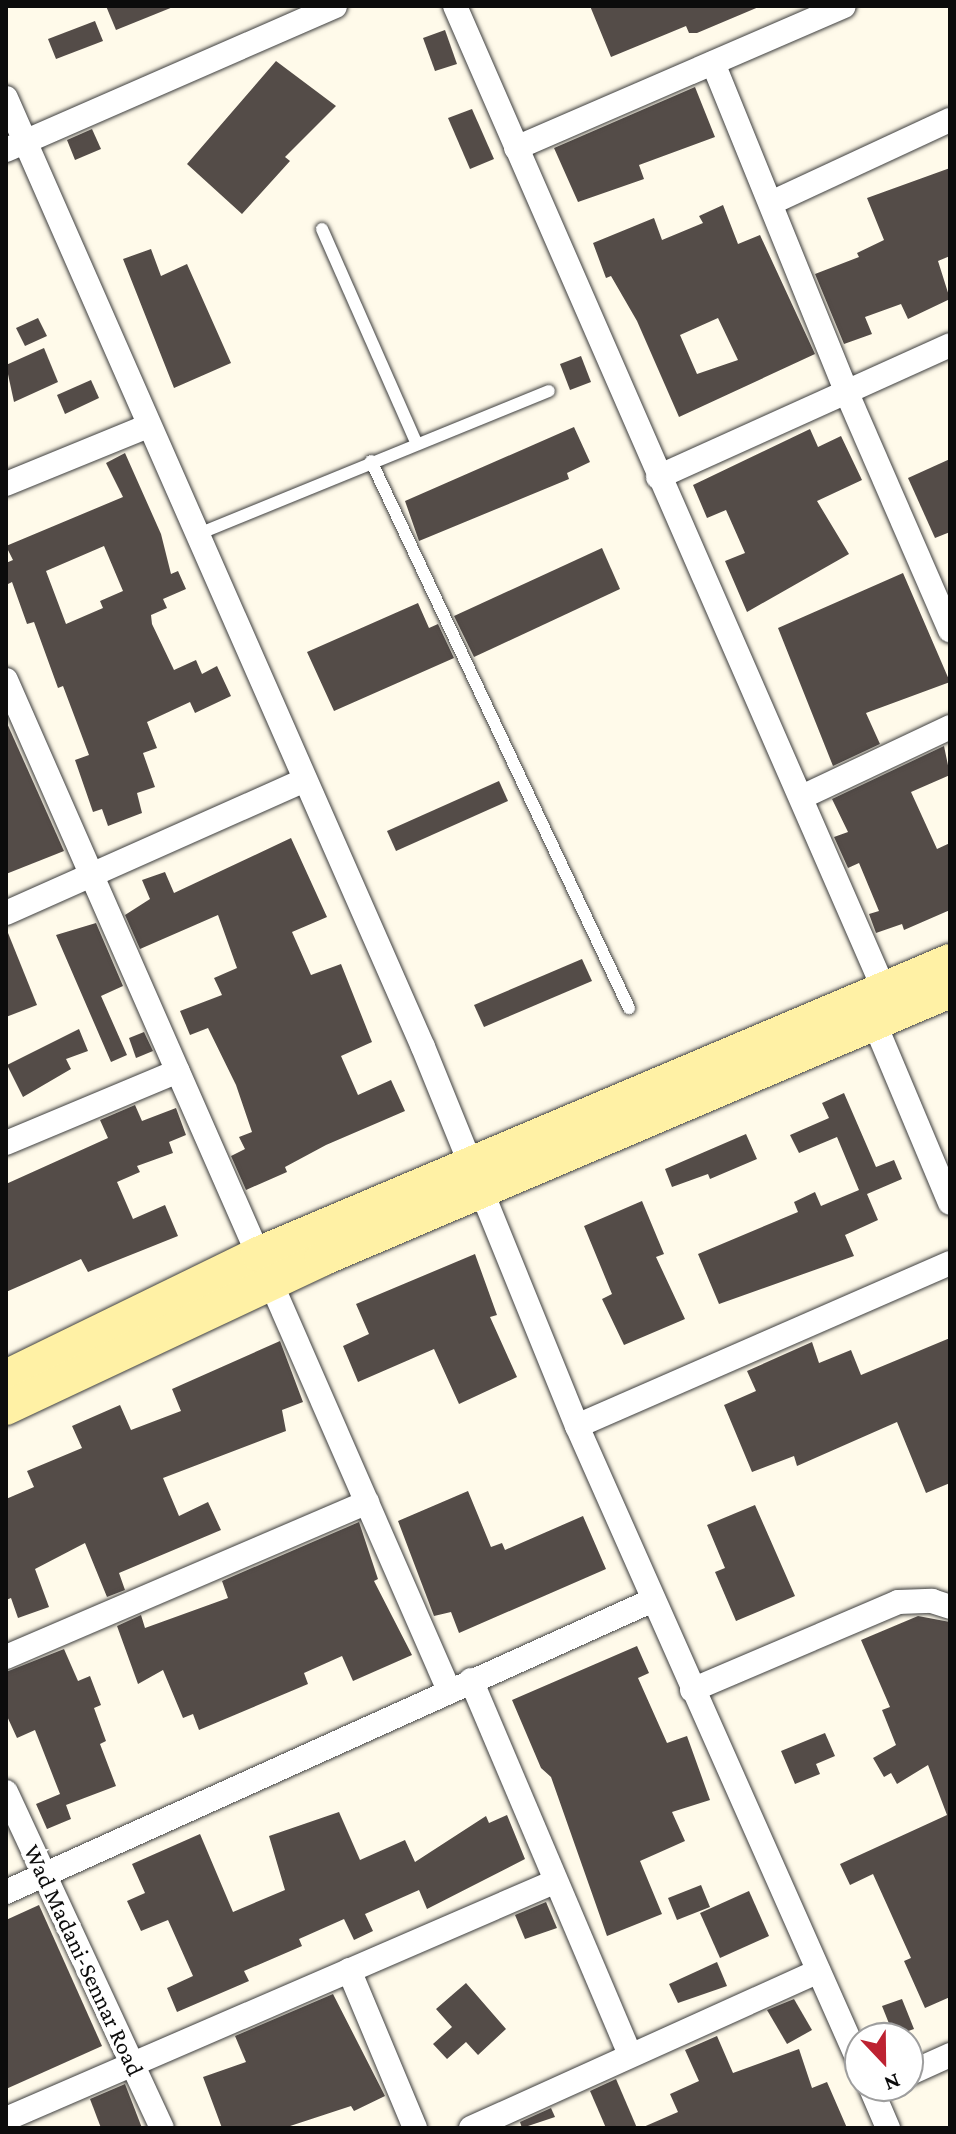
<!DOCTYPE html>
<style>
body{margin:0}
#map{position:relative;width:956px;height:2134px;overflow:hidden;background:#fffaea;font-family:"Crimson Pro",serif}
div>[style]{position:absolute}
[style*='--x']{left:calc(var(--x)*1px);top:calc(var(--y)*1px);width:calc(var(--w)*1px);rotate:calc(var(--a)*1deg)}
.building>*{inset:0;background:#544c48}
.roads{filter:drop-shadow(0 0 2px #3f3f3f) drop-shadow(0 0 2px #3f3f3f)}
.lane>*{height:12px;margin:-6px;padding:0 6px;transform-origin:6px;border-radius:6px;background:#fff}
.street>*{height:24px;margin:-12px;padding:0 12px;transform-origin:12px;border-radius:12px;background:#fff}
.secondary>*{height:34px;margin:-17px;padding:0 17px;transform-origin:17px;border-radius:17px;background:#fff1a5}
span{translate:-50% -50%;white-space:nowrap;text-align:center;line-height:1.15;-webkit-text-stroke:8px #fff;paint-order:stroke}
.street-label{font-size:24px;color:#0c0c0c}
.frame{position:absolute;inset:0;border:8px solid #0c0c0c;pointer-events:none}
.north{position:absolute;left:844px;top:2022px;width:80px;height:80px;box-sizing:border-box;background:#fff;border:2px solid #9e9e9e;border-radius:50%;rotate:158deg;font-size:22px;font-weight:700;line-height:32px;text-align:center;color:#0c0c0c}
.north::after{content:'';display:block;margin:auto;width:28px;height:36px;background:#bd2231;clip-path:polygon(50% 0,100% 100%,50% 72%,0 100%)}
</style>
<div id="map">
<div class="building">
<i style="clip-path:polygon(106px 6px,173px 6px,173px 7px,116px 30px)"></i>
<i style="clip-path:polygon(590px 6px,761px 6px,697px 33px,689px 33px,686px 26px,611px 57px)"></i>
<i style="clip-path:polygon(95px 21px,103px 41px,56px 59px,48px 39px)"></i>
<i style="clip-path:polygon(445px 30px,457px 64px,435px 71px,423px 38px)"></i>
<i style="clip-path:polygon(276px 61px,336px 106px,285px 157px,290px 161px,242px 214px,187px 164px)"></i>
<i style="clip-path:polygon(695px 87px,715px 137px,639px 165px,644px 179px,578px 202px,554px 148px)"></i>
<i style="clip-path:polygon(472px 109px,494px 159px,470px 169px,448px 118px)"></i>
<i style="clip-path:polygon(92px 129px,101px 149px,75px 160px,67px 140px)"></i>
<i style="clip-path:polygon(950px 168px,950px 256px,938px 261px,950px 299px,908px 319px,901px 304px,865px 317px,872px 334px,844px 344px,815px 274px,859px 257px,857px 253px,884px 240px,867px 198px)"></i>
<i style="clip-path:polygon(evenodd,723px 205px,738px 244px,760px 235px,815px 354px,679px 417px,637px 321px,611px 276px,606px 278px,593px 243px,654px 218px,662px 240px,703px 223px,699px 216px,723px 205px,718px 318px,738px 360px,697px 374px,680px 335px,718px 318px)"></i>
<i style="clip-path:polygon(151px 249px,161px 276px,187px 264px,231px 363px,174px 388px,123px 259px)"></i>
<i style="clip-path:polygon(38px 318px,47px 336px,25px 346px,16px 328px)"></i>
<i style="clip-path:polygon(44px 348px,58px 382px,14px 402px,6px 365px)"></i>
<i style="clip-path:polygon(581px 356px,591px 382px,570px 390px,560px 364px)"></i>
<i style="clip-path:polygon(91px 380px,99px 398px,65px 414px,57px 395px)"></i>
<i style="clip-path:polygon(574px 427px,590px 462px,567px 473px,569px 479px,419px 541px,405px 501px)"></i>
<i style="clip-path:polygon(810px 429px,818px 447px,841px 436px,862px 480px,817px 501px,849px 554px,747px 612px,725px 561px,745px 553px,726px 510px,707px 518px,693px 485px)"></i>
<i style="clip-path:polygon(evenodd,125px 453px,161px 534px,171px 574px,178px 571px,186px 589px,163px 599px,167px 608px,151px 615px,152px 624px,174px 670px,196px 660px,202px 674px,217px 666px,231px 696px,195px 713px,190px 702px,147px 722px,157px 748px,143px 753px,155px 787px,137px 793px,142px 813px,108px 826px,102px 809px,93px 812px,75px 760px,89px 755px,63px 686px,58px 688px,34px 622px,27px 624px,12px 582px,6px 585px,6px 563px,13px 560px,6px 546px,123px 497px,106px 463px,125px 453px,104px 546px,123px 591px,100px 601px,103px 608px,66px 624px,46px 571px,104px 546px)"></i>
<i style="clip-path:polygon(950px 459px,950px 532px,935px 538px,908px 478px)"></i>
<i style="clip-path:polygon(602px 548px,620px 589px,474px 657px,454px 616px)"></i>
<i style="clip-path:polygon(903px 573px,950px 682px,866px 713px,880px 744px,833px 766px,778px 628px)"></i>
<i style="clip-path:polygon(418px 603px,429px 628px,438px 624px,454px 658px,334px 711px,307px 652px)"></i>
<i style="clip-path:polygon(6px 721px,64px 851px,6px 874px)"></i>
<i style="clip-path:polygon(944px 746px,950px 775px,911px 792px,937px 849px,950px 843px,950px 910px,904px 930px,902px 924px,876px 933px,869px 914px,879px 911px,859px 863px,848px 868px,834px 837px,848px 832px,832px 799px)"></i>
<i style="clip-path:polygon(499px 781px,508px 801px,396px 851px,387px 831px)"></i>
<i style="clip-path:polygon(291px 838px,327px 917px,292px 932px,311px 975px,341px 964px,372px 1042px,341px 1056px,358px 1095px,391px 1080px,405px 1111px,326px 1145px,285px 1167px,287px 1172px,246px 1190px,231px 1156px,245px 1149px,239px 1137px,252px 1132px,236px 1085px,208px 1028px,190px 1035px,180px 1011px,222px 995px,214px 978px,237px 968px,218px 915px,140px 949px,125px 915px,150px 899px,142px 880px,165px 872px,174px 893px)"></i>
<i style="clip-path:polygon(96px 923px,123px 986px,101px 996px,127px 1055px,111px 1062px,56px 935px)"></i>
<i style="clip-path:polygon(6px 928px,37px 1005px,6px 1017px)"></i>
<i style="clip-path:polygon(582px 959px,592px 981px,484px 1027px,474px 1005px)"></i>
<i style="clip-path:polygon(79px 1029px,88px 1051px,66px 1059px,71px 1069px,23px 1097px,7px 1065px)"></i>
<i style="clip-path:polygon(144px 1032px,153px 1051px,136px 1058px,129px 1038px)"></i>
<i style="clip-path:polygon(844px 1093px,876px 1167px,894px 1160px,902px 1179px,867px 1194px,878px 1220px,845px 1235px,854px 1256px,719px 1304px,698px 1254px,798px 1212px,794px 1202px,815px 1192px,821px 1206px,859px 1190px,837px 1137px,799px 1153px,790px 1135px,829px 1118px,822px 1103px)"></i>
<i style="clip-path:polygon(135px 1105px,142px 1121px,176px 1108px,186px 1135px,169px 1142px,173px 1153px,137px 1166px,140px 1172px,117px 1182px,133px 1219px,165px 1205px,178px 1236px,88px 1272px,81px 1259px,6px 1292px,6px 1184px,108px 1138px,100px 1120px)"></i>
<i style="clip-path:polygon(746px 1134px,757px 1159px,710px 1179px,708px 1174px,672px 1187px,665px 1169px)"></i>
<i style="clip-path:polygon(642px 1201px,664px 1254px,656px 1257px,685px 1319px,624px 1345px,602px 1299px,612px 1294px,584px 1226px)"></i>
<i style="clip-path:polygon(475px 1254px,497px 1315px,490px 1317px,517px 1377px,459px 1404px,434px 1349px,358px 1382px,343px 1346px,369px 1334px,356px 1304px)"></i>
<i style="clip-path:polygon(950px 1338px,950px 1483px,926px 1493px,897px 1422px,797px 1466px,794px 1456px,752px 1472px,724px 1405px,756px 1391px,747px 1371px,812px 1342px,819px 1363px,851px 1350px,861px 1375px)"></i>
<i style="clip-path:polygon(280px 1341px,303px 1402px,282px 1410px,286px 1431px,163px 1478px,179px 1516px,208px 1502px,221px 1530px,119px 1573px,125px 1590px,107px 1597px,85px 1543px,35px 1569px,49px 1607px,18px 1618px,11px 1598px,6px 1600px,6px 1499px,34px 1487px,27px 1471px,82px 1448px,72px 1426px,120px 1405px,131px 1430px,181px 1411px,172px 1389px)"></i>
<i style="clip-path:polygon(468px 1491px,491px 1547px,502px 1543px,505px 1550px,583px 1516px,606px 1569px,459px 1633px,451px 1612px,434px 1616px,398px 1521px)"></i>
<i style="clip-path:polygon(755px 1505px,795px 1596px,736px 1621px,715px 1572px,725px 1568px,707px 1525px)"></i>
<i style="clip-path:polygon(359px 1522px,378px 1579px,374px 1581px,412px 1655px,353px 1681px,342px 1656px,304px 1673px,308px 1684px,199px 1730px,193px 1714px,183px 1718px,163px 1670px,138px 1684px,117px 1626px,141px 1615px,145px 1628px,228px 1598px,222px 1581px)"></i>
<i style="clip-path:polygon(918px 1616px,950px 1622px,950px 1997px,925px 2008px,904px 1961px,911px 1958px,873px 1874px,850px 1885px,840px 1864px,947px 1815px,928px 1765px,897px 1784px,891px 1773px,884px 1777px,873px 1758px,896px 1745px,882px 1710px,890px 1707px,861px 1640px)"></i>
<i style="clip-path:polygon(637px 1646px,649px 1673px,638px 1678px,667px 1743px,687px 1736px,710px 1800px,672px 1812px,685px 1841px,640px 1861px,662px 1914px,607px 1936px,551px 1777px,541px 1768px,512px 1700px)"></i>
<i style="clip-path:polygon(64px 1649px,78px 1681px,90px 1676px,101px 1705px,94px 1708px,106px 1741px,100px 1744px,116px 1786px,66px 1805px,71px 1819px,47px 1829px,36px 1804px,60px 1794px,35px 1730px,17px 1738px,6px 1714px,6px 1672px)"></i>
<i style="clip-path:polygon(825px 1733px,835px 1756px,816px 1764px,820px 1774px,795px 1784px,781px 1751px)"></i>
<i style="clip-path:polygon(339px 1812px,360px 1860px,405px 1840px,415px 1862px,486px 1816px,489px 1823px,507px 1815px,525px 1859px,427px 1909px,419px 1890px,365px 1914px,373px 1931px,354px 1940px,344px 1919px,299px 1939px,302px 1946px,244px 1971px,249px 1981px,177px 2012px,167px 1988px,193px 1976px,168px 1920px,141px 1931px,127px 1901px,145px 1893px,132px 1864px,200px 1834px,233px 1912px,285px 1890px,269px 1836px)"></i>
<i style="clip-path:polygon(701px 1885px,710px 1907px,677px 1920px,668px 1898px)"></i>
<i style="clip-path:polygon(749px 1891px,769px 1936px,720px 1958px,700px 1913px)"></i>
<i style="clip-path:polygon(546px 1902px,557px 1928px,525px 1939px,515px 1915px)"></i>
<i style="clip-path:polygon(39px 1905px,102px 2046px,6px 2089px,6px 1920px)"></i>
<i style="clip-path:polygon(717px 1962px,727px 1986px,678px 2003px,669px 1984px)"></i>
<i style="clip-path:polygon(466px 1983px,506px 2029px,478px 2055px,466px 2042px,447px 2059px,433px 2044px,452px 2027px,436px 2009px)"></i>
<i style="clip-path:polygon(333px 1994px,385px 2096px,354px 2111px,351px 2106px,284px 2128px,222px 2128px,203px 2077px,246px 2062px,235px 2036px)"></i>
<i style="clip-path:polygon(794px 1999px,812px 2030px,787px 2044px,767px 2010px)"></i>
<i style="clip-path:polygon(902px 1999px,914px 2029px,894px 2036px,882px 2006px)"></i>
<i style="clip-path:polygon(717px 2036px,733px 2073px,799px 2049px,812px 2088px,827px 2082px,847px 2128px,641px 2128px,678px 2112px,670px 2094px,699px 2081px,685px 2050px)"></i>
<i style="clip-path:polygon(616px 2079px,637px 2128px,606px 2128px,590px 2091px)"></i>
<i style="clip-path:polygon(125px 2084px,142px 2128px,101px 2128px,90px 2099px)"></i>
<i style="clip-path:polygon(551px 2108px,555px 2117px,522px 2128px,520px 2122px)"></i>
</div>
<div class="roads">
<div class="lane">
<i style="--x:322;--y:229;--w:233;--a:66.2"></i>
<i style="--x:371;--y:461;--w:605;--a:64.75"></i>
<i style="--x:196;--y:535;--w:381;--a:-22.2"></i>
</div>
<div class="street">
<i style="--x:455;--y:6;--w:1070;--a:66.43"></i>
<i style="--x:713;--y:63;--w:354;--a:67.9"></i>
<i style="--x:846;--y:391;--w:261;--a:66.5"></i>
<i style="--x:6;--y:98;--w:1037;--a:66.28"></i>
<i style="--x:423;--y:1047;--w:409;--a:67.9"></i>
<i style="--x:577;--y:1426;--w:698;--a:66.08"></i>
<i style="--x:516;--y:148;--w:357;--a:-23.4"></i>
<i style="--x:6;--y:150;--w:359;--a:-23.6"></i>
<i style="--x:773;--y:202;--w:195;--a:-24.9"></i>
<i style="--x:658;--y:477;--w:320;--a:-24.3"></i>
<i style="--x:6;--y:484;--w:153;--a:-22.2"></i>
<i style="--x:6;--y:680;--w:627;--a:66.3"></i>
<i style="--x:802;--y:797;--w:164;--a:-25.3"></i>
<i style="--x:6;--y:913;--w:327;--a:-24"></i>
<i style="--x:874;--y:1022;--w:196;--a:67.2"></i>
<i style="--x:6;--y:1143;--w:186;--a:-22.7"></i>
<i style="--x:271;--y:1283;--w:443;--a:66.4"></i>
<i style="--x:577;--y:1426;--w:407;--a:-23.6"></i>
<i style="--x:6;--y:1657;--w:393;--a:-23.2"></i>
<i style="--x:471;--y:1680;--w:405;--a:67"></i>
<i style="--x:692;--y:1690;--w:224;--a:-23.1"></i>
<i style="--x:898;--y:1602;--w:34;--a:-2"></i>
<i style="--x:932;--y:1601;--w:19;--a:18"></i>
<i style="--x:6;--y:1792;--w:370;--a:65.1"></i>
<i style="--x:6;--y:1892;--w:710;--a:-24.29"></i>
<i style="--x:349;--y:1970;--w:171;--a:67.3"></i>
<i style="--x:908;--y:2074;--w:46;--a:-24.3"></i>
<i style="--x:870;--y:2086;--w:46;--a:66.8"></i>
<i style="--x:6;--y:2119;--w:597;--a:-23.39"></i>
<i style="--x:471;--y:2128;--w:381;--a:-24.3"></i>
</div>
<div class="secondary">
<i style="--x:6;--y:1377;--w:280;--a:-26"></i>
<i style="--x:258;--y:1254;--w:751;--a:-22.95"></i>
<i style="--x:6;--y:1408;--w:349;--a:-25.2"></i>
<i style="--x:322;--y:1259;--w:683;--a:-23.11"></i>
</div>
</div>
<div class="street-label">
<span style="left:84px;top:1960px;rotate:65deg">Wad Madani-Sennar Road</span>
</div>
<div class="frame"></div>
<div class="north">N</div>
</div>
